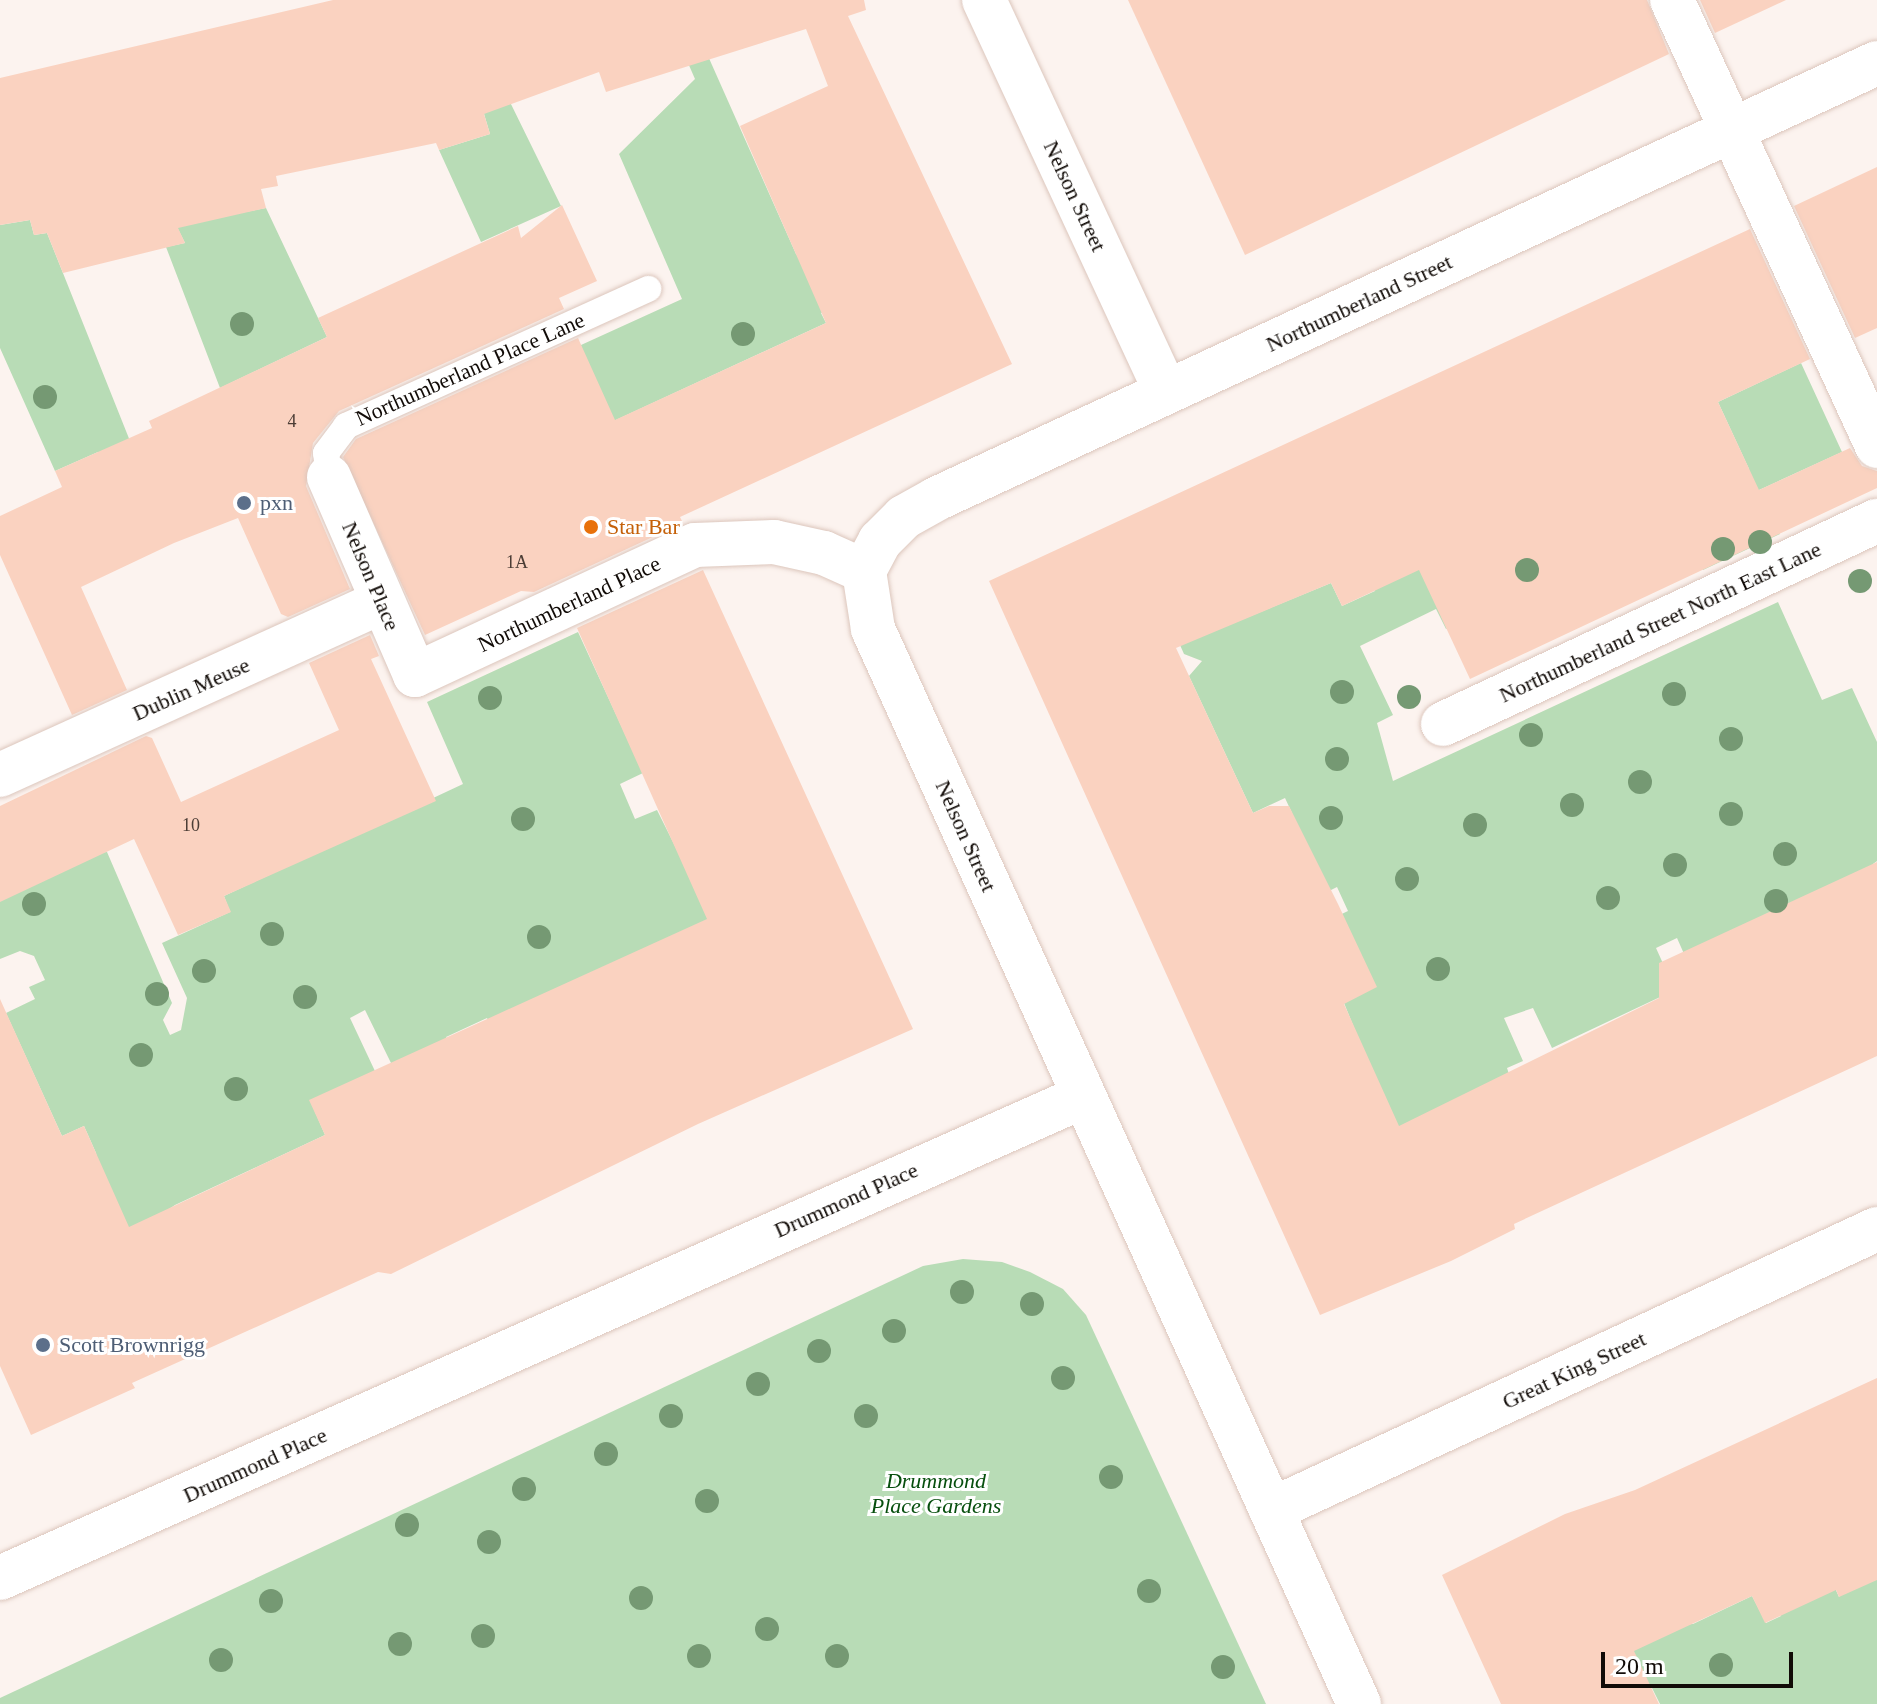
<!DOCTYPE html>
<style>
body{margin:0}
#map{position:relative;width:1877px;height:1704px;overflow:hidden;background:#fcf3ef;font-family:"Times New Roman",serif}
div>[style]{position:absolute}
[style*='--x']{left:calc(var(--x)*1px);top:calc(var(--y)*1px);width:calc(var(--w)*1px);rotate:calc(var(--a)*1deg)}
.green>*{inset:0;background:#b8dcb6}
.building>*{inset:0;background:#fad2c0}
.roads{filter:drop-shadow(0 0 2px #dcc6bc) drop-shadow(0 0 2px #dcc6bc)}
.service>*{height:26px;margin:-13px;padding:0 13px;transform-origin:13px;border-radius:13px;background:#fff}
.minor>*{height:44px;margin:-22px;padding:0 22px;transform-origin:22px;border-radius:22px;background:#fff}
.trees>*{width:24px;height:24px;margin:-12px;border-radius:50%;background:#759973}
.dots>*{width:22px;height:22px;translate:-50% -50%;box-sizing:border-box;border:4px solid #fff;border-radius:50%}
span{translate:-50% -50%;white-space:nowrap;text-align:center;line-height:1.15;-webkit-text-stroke:6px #fff;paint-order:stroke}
.number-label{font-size:18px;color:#4b3d35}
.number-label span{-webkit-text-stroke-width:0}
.street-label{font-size:22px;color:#110b07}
.service-label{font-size:22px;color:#4e5e75}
.left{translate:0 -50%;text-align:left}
.food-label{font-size:22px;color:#c56008}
.park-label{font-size:22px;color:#074f0e;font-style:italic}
.scale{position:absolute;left:1601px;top:1652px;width:192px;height:36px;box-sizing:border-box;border:4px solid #110b07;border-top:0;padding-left:10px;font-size:24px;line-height:28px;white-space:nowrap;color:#110b07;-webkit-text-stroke:6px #fff;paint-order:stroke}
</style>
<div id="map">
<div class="green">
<i style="clip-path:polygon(681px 47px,708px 56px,796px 254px,840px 304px,821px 313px,826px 323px,592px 431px,581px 345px,682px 299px,619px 154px,695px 79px)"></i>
<i style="clip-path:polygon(508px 98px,561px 206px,481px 242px,439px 150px,490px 134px,482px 107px)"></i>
<i style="clip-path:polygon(266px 208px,327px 337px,220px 388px,166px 247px,185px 243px,176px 225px)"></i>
<i style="clip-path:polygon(30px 220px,34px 235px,47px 233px,136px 456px,98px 452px,55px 471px,0 348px,0 225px)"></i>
<i style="clip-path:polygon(1801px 363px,1842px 452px,1759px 490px,1780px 534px,1703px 570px,1680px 520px,1446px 629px,1436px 609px,1360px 646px,1393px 715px,1377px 723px,1393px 781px,1778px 602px,1822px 700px,1852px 688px,1877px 742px,1877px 861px,1873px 864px,1877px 874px,1696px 981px,1677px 938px,1656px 948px,1675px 990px,1552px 1048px,1533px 1008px,1504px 1018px,1523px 1061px,1507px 1068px,1509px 1074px,1397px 1134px,1342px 998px,1327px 921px,1348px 911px,1337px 887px,1299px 906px,1292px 813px,1285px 798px,1253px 813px,1189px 676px,1202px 661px,1184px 654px,1180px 645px,1331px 583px,1342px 606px,1375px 591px,1364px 566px,1749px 469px,1718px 402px)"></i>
<i style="clip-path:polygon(578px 632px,643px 773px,620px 784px,635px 819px,657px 810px,726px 948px,503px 1050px,487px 1018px,446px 1037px,461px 1069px,391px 1063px,365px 1010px,350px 1018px,390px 1103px,310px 1100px,325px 1135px,175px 1205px,110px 1250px,96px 1153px,84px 1126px,62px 1136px,6px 1013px,35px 999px,29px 987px,45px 980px,34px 956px,20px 951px,0 959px,0 859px,107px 852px,172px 1003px,163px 1020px,170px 1035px,181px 1030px,187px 998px,162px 943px,230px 912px,224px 896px,463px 784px,427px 702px)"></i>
<i style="clip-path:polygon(963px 1259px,1002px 1262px,1030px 1272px,1063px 1289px,1086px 1315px,1266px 1704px,0 1704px,0 1698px,923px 1266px)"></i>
<i style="clip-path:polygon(1877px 1539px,1877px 1704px,1660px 1704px,1651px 1686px,1620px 1677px,1601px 1628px,1693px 1624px,1752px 1596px,1766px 1623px,1781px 1616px,1769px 1588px,1824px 1564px,1839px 1597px)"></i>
</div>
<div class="building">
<i style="clip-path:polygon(333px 0,864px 0,866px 10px,848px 16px,1012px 364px,680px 517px,683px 523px,534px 592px,521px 591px,425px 635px,343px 457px,356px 439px,578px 338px,615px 420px,826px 323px,740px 126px,828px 86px,806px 29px,606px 92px,599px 72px,484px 114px,490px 134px,439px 150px,436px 143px,276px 176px,278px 186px,261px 189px,266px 208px,178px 228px,185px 243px,63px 273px,47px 233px,34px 235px,30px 220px,0 225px,0 78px)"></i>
<i style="clip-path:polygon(1128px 0,1647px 0,1669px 54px,1245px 255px)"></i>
<i style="clip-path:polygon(1700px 0,1786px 0,1715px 33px)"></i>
<i style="clip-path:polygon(1877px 167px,1877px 328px,1855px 338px,1794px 206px)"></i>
<i style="clip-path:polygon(562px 205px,597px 281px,559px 298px,564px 309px,339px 411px,313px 443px,306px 486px,350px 589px,288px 617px,281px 614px,238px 518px,174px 543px,81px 587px,127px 690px,72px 715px,0 555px,0 516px,62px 487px,55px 471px,152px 428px,149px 421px,327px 337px,318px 318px,518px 226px,521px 238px)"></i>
<i style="clip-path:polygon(1750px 229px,1810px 359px,1718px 402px,1759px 490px,1850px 448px,1862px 466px,1877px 471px,1877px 488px,1470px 679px,1419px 570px,1342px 606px,1331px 583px,1176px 648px,1253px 813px,1269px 806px,1289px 806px,1338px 904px,1377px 987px,1344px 1004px,1399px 1126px,1659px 998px,1659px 963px,1877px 862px,1877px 1056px,1514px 1224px,1515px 1229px,1451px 1261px,1320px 1315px,989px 581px)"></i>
<i style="clip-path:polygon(703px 570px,913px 1029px,698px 1124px,391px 1274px,378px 1272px,132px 1383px,135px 1388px,31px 1435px,0 1366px,0 999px,62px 1136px,84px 1126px,129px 1227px,325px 1135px,309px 1100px,707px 919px,577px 628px)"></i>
<i style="clip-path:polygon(370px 635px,379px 656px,371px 659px,436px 801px,224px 896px,231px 912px,178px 935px,134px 839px,0 902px,0 806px,146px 736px,152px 738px,181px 802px,339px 730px,309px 663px)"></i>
<i style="clip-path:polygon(1877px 1378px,1877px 1580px,1839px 1597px,1836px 1590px,1765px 1623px,1752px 1596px,1634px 1651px,1659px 1704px,1501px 1704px,1442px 1575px,1565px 1514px,1635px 1490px)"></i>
</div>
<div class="roads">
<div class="service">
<i style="--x:329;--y:477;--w:24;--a:-97"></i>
<i style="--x:326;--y:453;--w:34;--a:-53"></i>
<i style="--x:346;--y:426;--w:332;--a:-24.4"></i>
</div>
<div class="minor">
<i style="--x:984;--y:0;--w:432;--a:65.1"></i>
<i style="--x:1672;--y:0;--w:491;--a:65.3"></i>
<i style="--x:329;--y:477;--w:216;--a:66.5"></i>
<i style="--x:415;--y:675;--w:309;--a:-24.9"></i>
<i style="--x:695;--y:545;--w:79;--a:-2.2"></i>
<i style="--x:774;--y:542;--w:51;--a:12.4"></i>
<i style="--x:824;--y:553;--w:44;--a:24.2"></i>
<i style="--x:1443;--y:724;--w:479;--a:-25.1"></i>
<i style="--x:0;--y:775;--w:419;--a:-24.4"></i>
<i style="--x:1271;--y:1510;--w:668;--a:-24.88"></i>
<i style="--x:0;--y:1578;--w:1186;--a:-23.97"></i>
<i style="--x:1359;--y:1704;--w:1180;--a:-114.33"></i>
<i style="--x:873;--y:629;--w:59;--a:-98.8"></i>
<i style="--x:864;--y:571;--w:34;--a:-62"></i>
<i style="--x:880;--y:541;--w:34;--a:-45"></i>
<i style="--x:904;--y:517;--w:37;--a:-29"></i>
<i style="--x:936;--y:499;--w:1037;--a:-24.86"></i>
</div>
</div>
<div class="trees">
<i style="left:242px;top:324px"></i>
<i style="left:743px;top:334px"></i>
<i style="left:45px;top:397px"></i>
<i style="left:1760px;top:542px"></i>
<i style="left:1723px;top:549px"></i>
<i style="left:1527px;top:570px"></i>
<i style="left:1860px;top:581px"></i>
<i style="left:1342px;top:692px"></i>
<i style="left:1674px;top:694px"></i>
<i style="left:1409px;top:697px"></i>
<i style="left:490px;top:698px"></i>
<i style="left:1531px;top:735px"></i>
<i style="left:1731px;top:739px"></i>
<i style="left:1337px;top:759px"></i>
<i style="left:1640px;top:782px"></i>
<i style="left:1572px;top:805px"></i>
<i style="left:1731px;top:814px"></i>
<i style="left:1331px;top:818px"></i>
<i style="left:523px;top:819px"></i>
<i style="left:1475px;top:825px"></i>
<i style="left:1785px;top:854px"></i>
<i style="left:1675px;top:865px"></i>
<i style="left:1407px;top:879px"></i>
<i style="left:1608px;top:898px"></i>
<i style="left:1776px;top:901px"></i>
<i style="left:34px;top:904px"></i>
<i style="left:272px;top:934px"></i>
<i style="left:539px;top:937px"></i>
<i style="left:1438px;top:969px"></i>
<i style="left:204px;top:971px"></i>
<i style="left:157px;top:994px"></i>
<i style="left:305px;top:997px"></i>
<i style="left:141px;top:1055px"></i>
<i style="left:236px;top:1089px"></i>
<i style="left:962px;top:1292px"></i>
<i style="left:1032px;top:1304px"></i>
<i style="left:894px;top:1331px"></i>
<i style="left:819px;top:1351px"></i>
<i style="left:1063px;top:1378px"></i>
<i style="left:758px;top:1384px"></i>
<i style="left:671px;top:1416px"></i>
<i style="left:866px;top:1416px"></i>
<i style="left:606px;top:1454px"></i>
<i style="left:1111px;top:1477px"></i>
<i style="left:524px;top:1489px"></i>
<i style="left:707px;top:1501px"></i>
<i style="left:407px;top:1525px"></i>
<i style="left:489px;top:1542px"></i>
<i style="left:1149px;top:1591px"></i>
<i style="left:641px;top:1598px"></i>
<i style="left:271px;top:1601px"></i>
<i style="left:767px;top:1629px"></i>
<i style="left:483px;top:1636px"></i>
<i style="left:400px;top:1644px"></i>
<i style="left:699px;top:1656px"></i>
<i style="left:837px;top:1656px"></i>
<i style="left:221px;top:1660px"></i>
<i style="left:1721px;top:1665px"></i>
<i style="left:1223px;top:1667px"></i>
</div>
<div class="dots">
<i style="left:244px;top:503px;background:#5c6f8a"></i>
<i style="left:591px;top:527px;background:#e8710a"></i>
<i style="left:43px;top:1345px;background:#5c6f8a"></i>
</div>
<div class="number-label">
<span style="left:292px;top:421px">4</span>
<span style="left:517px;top:562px">1A</span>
<span style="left:191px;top:825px">10</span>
</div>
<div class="street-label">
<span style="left:1075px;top:196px;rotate:65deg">Nelson Street</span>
<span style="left:1359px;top:303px;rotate:-25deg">Northumberland Street</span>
<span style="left:470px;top:369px;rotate:-24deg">Northumberland Place Lane</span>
<span style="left:371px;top:576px;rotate:67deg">Nelson Place</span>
<span style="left:569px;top:604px;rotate:-25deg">Northumberland Place</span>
<span style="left:1660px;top:622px;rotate:-25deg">Northumberland Street North East Lane</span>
<span style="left:191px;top:689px;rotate:-24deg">Dublin Meuse</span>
<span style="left:966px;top:836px;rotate:66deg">Nelson Street</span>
<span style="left:846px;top:1200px;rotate:-24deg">Drummond Place</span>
<span style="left:1574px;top:1370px;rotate:-25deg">Great King Street</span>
<span style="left:255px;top:1465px;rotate:-24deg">Drummond Place</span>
</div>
<div class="service-label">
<span class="left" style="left:260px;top:503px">pxn</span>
<span class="left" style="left:59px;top:1345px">Scott Brownrigg</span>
</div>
<div class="food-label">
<span class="left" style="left:607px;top:527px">Star Bar</span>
</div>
<div class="park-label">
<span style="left:936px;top:1493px">Drummond<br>Place Gardens</span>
</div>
<div class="scale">20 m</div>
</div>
